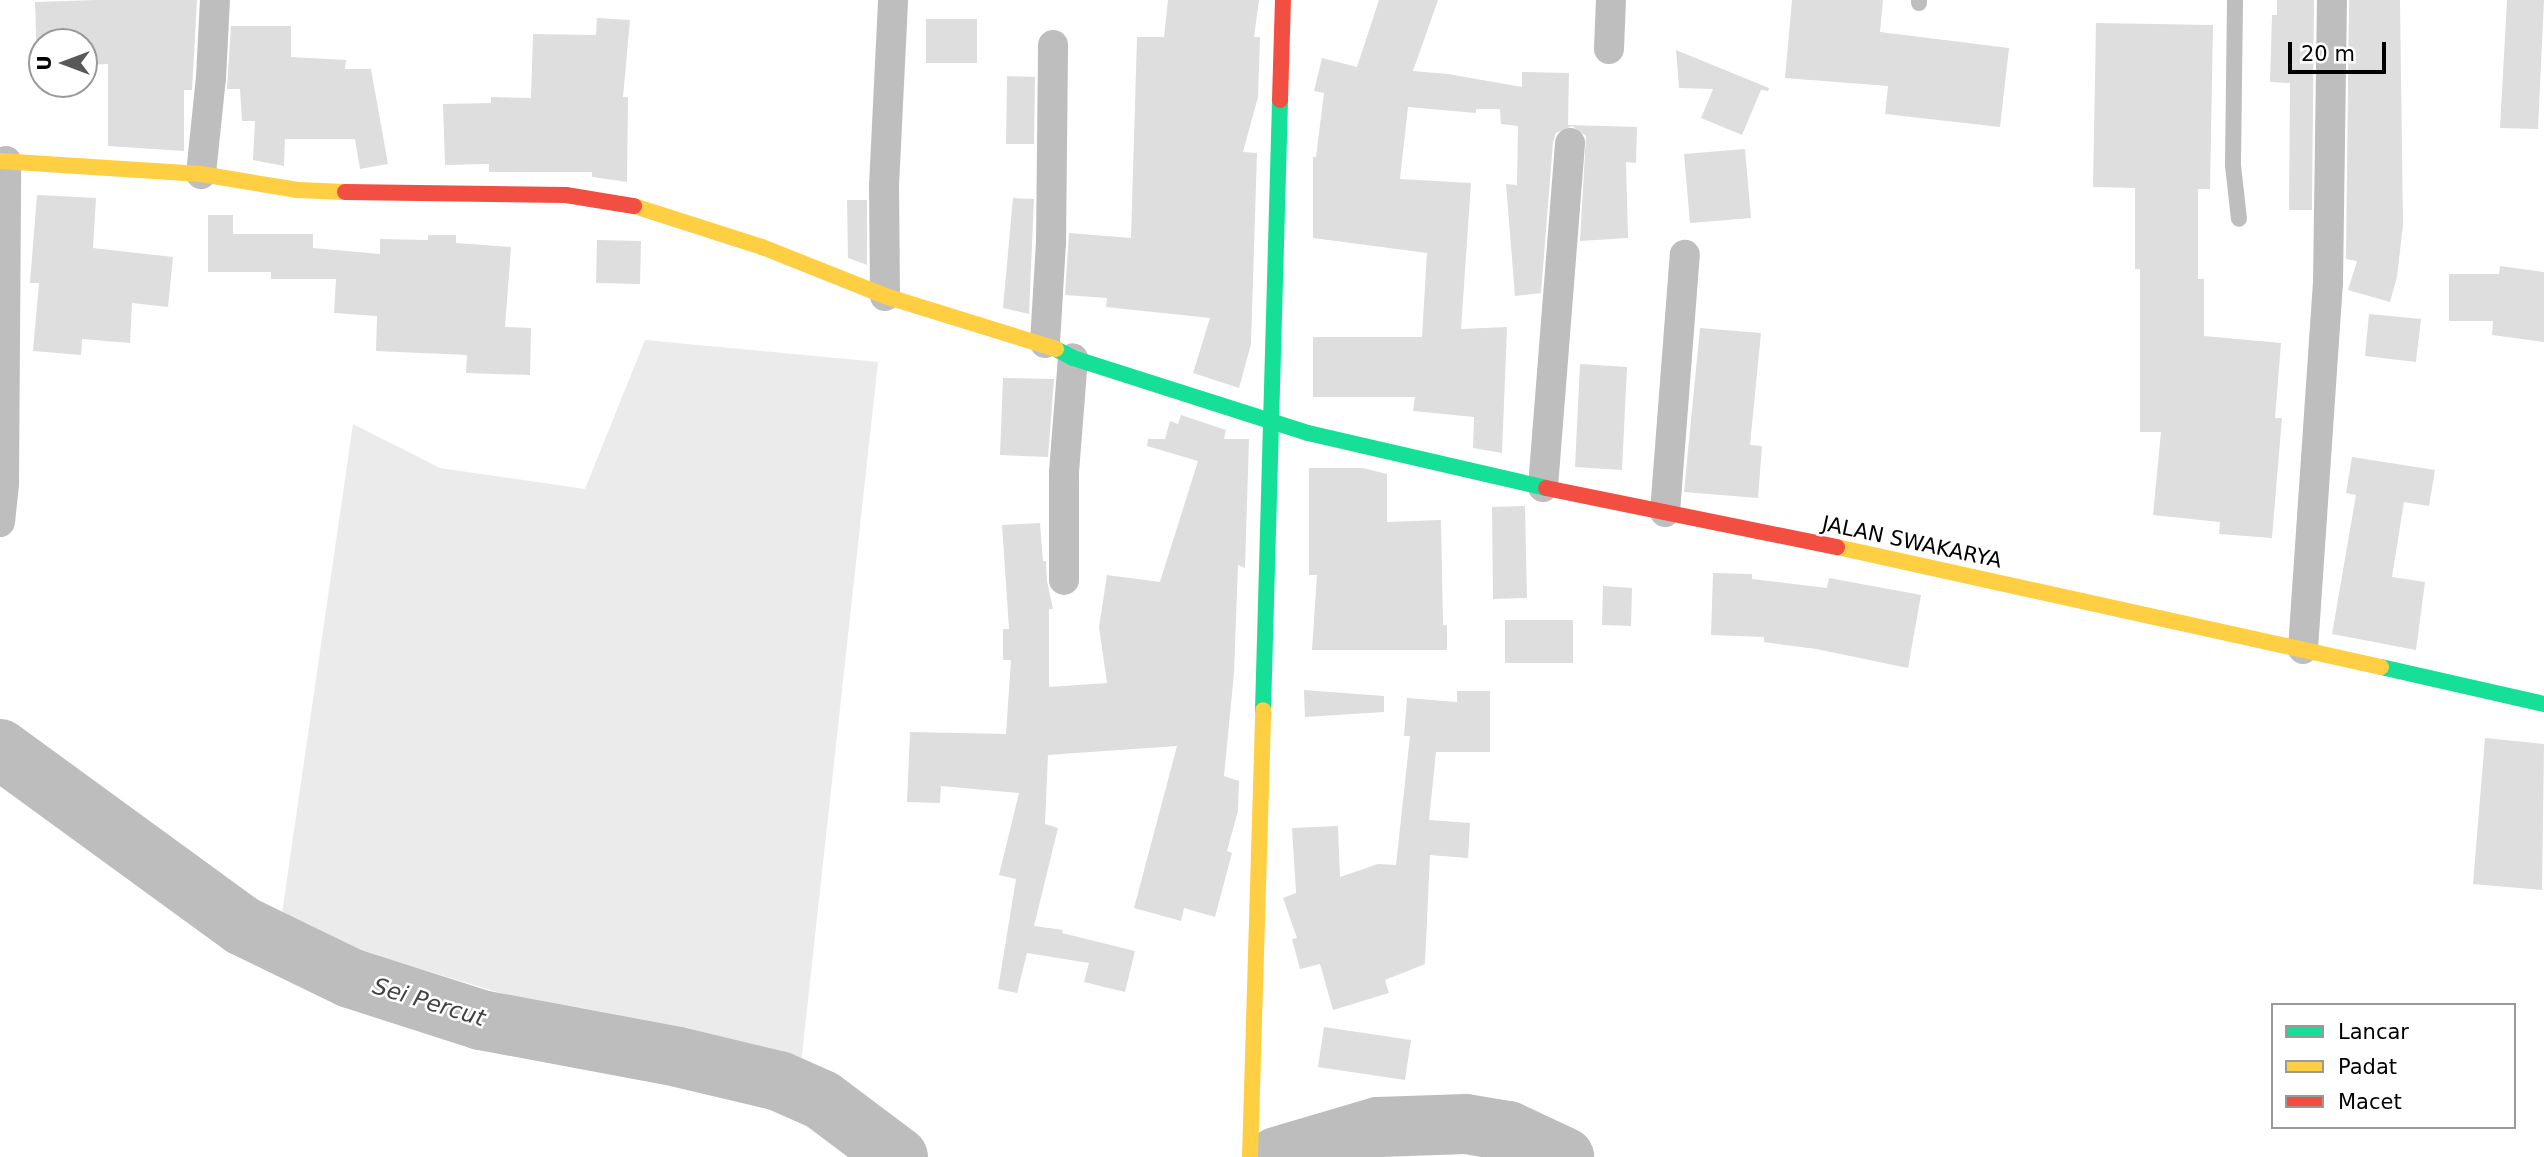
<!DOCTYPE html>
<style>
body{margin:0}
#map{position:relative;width:2544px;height:1157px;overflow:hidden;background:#fff;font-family:"DejaVu Sans",sans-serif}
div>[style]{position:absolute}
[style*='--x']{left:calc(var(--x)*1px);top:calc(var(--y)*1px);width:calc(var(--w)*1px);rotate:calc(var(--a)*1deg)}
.green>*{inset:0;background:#ebebeb}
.river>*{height:60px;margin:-30px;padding:0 30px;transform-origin:30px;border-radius:30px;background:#bdbdbd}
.building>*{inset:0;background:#dedede}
.lane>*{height:16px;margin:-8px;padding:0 8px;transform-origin:8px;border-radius:8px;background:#bebebe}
.street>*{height:30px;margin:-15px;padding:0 15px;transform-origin:15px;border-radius:15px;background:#bebebe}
.fast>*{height:16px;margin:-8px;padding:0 8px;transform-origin:8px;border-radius:8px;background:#16e098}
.slow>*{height:16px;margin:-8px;padding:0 8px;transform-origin:8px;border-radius:8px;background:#ffcf43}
.jam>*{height:16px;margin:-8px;padding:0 8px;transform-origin:8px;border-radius:8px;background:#f24e42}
span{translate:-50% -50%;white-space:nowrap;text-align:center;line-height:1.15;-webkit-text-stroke:5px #fff;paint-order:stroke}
.street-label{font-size:21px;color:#000}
.water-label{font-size:23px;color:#424242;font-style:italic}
.legend{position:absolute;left:2271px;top:1003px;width:245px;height:126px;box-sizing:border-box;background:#fff;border:2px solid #999;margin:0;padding:9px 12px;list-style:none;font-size:21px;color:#000}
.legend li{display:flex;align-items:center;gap:14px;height:35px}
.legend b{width:35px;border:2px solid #999}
.north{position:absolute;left:28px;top:28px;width:70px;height:70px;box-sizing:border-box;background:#fff;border:2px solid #999;border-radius:50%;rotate:270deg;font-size:19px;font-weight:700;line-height:28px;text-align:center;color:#000}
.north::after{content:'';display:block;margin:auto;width:24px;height:32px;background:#595959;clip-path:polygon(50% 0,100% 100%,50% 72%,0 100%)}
.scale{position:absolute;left:2288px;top:42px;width:98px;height:32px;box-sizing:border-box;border:4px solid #000;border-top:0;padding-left:9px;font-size:21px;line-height:24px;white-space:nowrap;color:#000;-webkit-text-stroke:5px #fff;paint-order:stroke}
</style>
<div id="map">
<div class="green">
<i style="clip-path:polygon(645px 340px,878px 362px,799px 1082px,280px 927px,353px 424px,440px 468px,585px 489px)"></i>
</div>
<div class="river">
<i style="--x:0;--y:749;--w:301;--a:36.1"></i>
<i style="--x:243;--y:926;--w:119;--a:25.9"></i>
<i style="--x:350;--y:978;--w:138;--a:17.8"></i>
<i style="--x:481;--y:1020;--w:200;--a:10.6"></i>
<i style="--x:678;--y:1057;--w:104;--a:13.4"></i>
<i style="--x:779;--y:1081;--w:47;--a:23.8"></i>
<i style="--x:822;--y:1100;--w:95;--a:36.9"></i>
<i style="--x:1276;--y:1157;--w:106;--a:-16.4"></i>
<i style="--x:1378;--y:1127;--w:88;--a:-2"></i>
<i style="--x:1466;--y:1124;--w:43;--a:9.5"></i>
<i style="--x:1508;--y:1131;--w:62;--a:24.9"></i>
</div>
<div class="building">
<i style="clip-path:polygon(97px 0,197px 0,192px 90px,184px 90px,184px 151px,108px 146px,108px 64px,84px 65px,84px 42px,42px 42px,42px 66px,37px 66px,35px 2px)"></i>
<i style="clip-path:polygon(1168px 0,1259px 0,1254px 37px,1260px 37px,1258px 97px,1243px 152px,1257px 153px,1251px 344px,1239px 388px,1193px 373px,1210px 318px,1106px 307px,1107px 298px,1065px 295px,1069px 233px,1131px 238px,1137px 37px,1164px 37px)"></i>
<i style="clip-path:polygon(1379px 0,1438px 0,1413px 71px,1448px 74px,1522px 87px,1522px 72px,1569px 73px,1568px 125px,1637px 127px,1636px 163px,1626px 162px,1628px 238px,1580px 241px,1586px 136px,1572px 126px,1556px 133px,1553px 142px,1541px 293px,1515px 296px,1506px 184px,1517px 185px,1518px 126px,1501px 124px,1500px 109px,1476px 109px,1476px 113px,1408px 107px,1400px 179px,1471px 183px,1461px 329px,1507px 327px,1502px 453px,1473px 448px,1474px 417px,1413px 411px,1415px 397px,1313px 397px,1313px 337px,1422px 337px,1427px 253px,1313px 238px,1313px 157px,1316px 157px,1324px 93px,1314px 91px,1322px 58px,1357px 67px)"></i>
<i style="clip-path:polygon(1792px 0,1883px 0,1880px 32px,2009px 48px,2000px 127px,1885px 114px,1888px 86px,1785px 78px)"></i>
<i style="clip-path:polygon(2277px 0,2314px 0,2312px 210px,2289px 210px,2290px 83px,2270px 82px,2272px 15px,2277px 15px)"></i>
<i style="clip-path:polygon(2349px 0,2400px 0,2403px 225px,2397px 277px,2390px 302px,2348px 290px,2357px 261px,2346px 259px)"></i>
<i style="clip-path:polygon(2507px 0,2544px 0,2538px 129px,2500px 128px)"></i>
<i style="clip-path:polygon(597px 18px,630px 20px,623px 97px,628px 97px,627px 182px,592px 177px,592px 172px,489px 172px,489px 164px,445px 165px,443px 104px,491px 103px,491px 97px,531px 98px,533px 34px,596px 35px)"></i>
<i style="clip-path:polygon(926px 19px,977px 19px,977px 63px,926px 63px)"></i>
<i style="clip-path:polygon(2096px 23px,2213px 25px,2210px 189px,2198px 189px,2198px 279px,2204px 279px,2204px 336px,2281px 343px,2275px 418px,2282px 418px,2272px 538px,2219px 534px,2220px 522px,2153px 515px,2161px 432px,2140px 432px,2140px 269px,2135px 269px,2135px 188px,2093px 187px)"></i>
<i style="clip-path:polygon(231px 26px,291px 26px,291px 57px,346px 60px,345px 69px,371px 69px,388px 164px,360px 169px,355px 139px,285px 139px,284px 166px,253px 160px,255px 121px,242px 121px,240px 89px,227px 89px)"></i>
<i style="clip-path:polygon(1676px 50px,1769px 88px,1768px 91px,1761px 90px,1742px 135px,1701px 118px,1713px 89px,1679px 88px)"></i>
<i style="clip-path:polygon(1007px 76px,1035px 77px,1034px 144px,1006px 144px)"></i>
<i style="clip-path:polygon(1745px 149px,1751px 218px,1690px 223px,1684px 154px)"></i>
<i style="clip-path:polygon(37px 195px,96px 198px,93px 248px,173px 257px,168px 307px,132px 303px,130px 343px,82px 339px,81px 355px,33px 351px,39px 283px,30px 283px)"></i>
<i style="clip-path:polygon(1013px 198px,1034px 199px,1029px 314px,1003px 308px)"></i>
<i style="clip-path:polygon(847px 200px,867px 200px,867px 265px,848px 258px)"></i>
<i style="clip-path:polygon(208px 215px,233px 215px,233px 234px,313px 234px,313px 248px,380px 254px,380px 239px,428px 240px,428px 235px,456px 235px,456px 243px,511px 247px,505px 327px,531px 328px,530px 375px,466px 373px,467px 355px,376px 351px,377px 316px,334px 313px,336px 279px,271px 279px,271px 272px,208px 272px)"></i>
<i style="clip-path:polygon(597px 240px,641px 241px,640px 284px,596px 283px)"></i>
<i style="clip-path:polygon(2500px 266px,2544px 272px,2544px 342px,2492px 335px,2493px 321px,2449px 321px,2449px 274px,2499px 274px)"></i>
<i style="clip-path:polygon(2369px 314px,2421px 319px,2416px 362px,2365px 356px)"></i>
<i style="clip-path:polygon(1700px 328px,1761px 333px,1750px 445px,1762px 446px,1758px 498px,1684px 492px)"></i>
<i style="clip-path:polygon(1580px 364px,1627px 367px,1622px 470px,1575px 467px)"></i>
<i style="clip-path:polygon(1003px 378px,1054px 379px,1048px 457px,1000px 455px)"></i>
<i style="clip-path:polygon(1181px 415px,1226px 430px,1224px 439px,1249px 439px,1245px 568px,1238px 565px,1234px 673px,1224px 776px,1239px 781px,1238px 811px,1227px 851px,1232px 853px,1215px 917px,1184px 908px,1181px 921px,1134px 908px,1177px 746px,1048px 755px,1045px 824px,1058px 828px,1034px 926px,1063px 930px,1062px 933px,1135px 951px,1125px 992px,1084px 982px,1089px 963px,1027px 953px,1017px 993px,998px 989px,1016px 879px,999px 875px,1019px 793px,941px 786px,940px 803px,907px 802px,910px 732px,1006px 734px,1011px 660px,1003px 660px,1003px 629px,1009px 629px,1002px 525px,1040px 523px,1043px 561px,1046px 561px,1047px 581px,1053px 609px,1049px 609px,1049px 687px,1107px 683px,1099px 627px,1107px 575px,1160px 582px,1198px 461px,1147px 446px,1148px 439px,1165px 439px,1170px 421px,1178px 424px)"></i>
<i style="clip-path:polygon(2352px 457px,2435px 470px,2429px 506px,2404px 502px,2392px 577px,2425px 582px,2416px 650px,2332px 634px,2356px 495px,2346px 493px)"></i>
<i style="clip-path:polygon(1309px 468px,1363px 468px,1387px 474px,1387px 522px,1441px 520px,1443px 625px,1447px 625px,1447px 650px,1312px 650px,1317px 575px,1309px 575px)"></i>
<i style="clip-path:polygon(1525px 506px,1527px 598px,1493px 599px,1492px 507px)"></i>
<i style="clip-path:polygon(1713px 573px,1752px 574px,1752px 579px,1827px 588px,1829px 578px,1921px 595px,1908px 668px,1816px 649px,1764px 642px,1764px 637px,1711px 635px)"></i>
<i style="clip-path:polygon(1603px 586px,1632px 588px,1631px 626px,1602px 625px)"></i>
<i style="clip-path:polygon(1505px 620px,1573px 620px,1573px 663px,1505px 663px)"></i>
<i style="clip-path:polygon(1304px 690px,1384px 696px,1384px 712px,1305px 717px)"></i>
<i style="clip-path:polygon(1457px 691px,1490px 691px,1490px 752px,1436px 752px,1429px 820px,1470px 823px,1468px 858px,1430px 855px,1425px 964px,1385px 980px,1389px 993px,1333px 1010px,1320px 964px,1300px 969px,1292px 939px,1297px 938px,1283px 898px,1296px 893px,1292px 828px,1338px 826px,1340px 877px,1378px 864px,1396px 865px,1410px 736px,1404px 736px,1407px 698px,1457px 702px)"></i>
<i style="clip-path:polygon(2485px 738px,2544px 744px,2542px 890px,2473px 884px)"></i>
<i style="clip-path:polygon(1324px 1027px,1411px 1040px,1405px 1080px,1318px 1067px)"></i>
</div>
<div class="lane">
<i style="--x:2235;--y:0;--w:165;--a:90.7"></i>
<i style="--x:2233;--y:165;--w:54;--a:83.7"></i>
<i style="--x:1919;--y:3;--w:3;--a:-90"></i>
</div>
<div class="street">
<i style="--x:1609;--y:49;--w:49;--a:-87.7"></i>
<i style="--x:201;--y:174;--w:97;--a:-84.1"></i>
<i style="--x:211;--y:78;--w:78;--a:-87.1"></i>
<i style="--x:885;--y:296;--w:110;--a:-90.5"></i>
<i style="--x:884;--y:186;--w:186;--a:-87.2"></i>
<i style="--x:1045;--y:343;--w:100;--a:-86.6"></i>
<i style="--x:1051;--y:243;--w:198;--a:-89.4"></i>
<i style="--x:1543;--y:487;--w:345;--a:-85.5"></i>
<i style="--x:1665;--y:512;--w:258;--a:-85.6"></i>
<i style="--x:0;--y:522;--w:39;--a:-84"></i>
<i style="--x:4;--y:483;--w:322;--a:-89.6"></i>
<i style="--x:1064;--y:580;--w:108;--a:-90"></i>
<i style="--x:1064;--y:472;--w:114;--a:-85.5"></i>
<i style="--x:2303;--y:649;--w:367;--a:-86.1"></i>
<i style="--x:2328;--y:283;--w:283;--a:-89.2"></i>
</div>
<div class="fast">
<i style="--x:1056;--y:349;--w:19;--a:28"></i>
<i style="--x:1073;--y:358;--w:247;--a:17.7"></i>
<i style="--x:1308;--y:433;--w:244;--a:13"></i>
<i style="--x:2381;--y:667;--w:167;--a:12.8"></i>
<i style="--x:1263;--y:710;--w:610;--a:-88.4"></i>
</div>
<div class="slow">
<i style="--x:0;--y:161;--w:201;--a:3.7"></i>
<i style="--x:201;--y:174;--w:98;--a:9.4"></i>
<i style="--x:298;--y:190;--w:47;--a:2.4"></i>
<i style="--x:634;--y:206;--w:134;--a:17.8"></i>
<i style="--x:762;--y:247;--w:132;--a:21.7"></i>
<i style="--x:885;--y:296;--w:179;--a:17.2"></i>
<i style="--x:1837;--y:547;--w:557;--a:12.44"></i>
<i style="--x:1250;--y:1157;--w:447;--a:-88.3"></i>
</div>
<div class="jam">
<i style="--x:1280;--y:100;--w:100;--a:-88.3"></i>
<i style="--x:345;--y:192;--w:221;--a:0.8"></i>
<i style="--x:566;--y:195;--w:69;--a:9.2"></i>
<i style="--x:1546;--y:488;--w:297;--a:11.5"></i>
</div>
<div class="street-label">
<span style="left:1912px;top:542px;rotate:12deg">JALAN SWAKARYA</span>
</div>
<div class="water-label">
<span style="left:429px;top:1002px;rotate:17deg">Sei Percut</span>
</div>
<ul class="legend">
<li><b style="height:9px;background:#16e098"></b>Lancar</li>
<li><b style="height:9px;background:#ffcf43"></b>Padat</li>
<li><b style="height:9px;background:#f24e42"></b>Macet</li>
</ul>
<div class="north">U</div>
<div class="scale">20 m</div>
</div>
